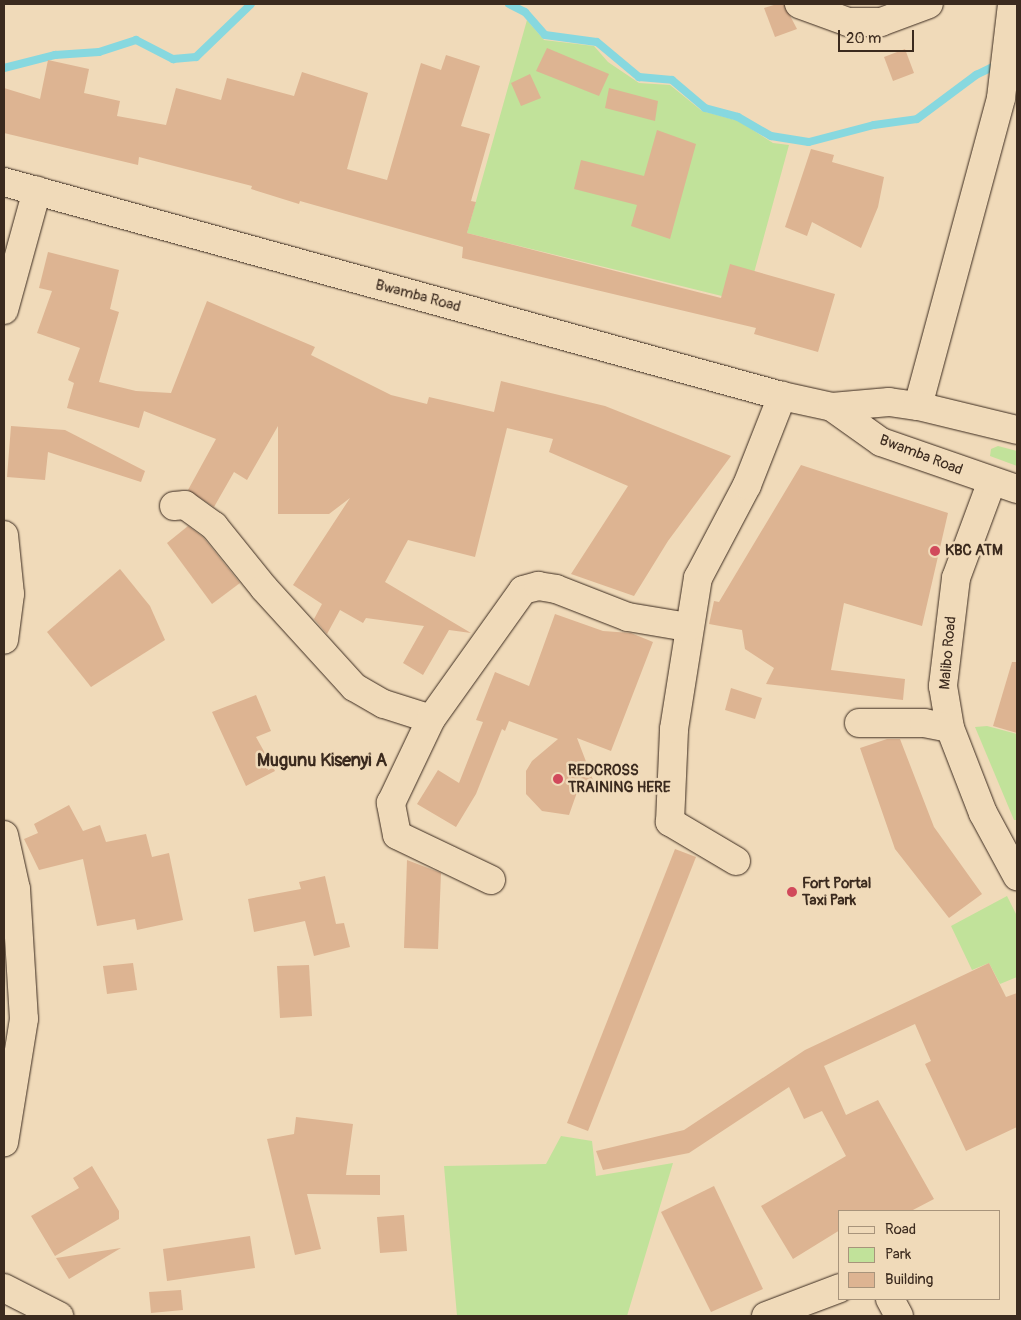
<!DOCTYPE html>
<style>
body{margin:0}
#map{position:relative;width:1021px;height:1320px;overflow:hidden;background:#f0dab9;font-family:Pangolin,sans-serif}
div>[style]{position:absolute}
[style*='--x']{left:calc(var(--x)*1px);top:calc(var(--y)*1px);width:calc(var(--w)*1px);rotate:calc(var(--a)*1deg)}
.green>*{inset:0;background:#c1e29a}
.stream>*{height:8px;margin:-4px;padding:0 4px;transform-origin:4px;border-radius:4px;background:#87d8df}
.building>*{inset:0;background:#ddb492}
.roads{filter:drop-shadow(0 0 1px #3b2a1e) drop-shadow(0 0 1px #3b2a1e)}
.minor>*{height:28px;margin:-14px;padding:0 14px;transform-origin:14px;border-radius:14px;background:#f0dab9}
.major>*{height:28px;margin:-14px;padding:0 14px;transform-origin:14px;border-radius:14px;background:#f0dab9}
.dots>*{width:14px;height:14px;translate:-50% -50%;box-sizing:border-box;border:2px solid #f0dab9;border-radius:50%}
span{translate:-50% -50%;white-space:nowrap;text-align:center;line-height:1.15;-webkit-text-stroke:5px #f0dab9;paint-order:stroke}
.street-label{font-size:15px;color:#3b2a1e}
.poi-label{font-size:15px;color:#3b2a1e;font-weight:700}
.left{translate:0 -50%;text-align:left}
.quarter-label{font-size:18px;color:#3b2a1e;font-weight:700}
.frame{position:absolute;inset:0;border:5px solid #3b2a1e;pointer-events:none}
.legend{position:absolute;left:838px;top:1210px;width:162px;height:90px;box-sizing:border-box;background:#f0dab9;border:1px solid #a8947b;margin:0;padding:6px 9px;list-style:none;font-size:15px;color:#3b2a1e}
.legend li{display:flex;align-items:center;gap:10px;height:25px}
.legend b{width:25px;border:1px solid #a8947b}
.scale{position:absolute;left:838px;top:30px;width:76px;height:22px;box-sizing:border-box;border:2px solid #3b2a1e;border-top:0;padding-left:6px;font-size:15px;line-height:18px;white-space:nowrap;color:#3b2a1e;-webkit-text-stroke:4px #f0dab9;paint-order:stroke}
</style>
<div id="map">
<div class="green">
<i style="clip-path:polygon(527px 20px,544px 40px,594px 46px,608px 62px,639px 83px,670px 85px,702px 111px,739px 121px,773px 143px,789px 145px,746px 302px,467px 233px)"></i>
<i style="clip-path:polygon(998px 446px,1017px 451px,1017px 466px,990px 456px,991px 449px)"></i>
<i style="clip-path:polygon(987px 726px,1017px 734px,1017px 820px,1014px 820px,975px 727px)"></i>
<i style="clip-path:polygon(1007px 896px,1017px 916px,1017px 977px,1000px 984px,989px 963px,972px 970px,951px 926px)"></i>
<i style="clip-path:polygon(561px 1136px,592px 1141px,596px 1176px,673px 1163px,627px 1316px,457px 1316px,444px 1166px,546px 1164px)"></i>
</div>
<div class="stream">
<i style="--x:509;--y:4;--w:18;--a:27"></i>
<i style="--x:525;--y:12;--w:30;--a:49"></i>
<i style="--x:545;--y:35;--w:52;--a:7.7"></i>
<i style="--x:597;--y:42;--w:55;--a:39.8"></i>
<i style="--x:639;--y:77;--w:33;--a:5"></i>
<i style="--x:672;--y:80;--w:43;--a:40.3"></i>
<i style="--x:705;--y:108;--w:34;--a:15"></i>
<i style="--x:738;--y:117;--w:38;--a:30"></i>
<i style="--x:771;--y:136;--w:38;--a:9"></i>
<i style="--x:809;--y:142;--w:67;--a:-14.7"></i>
<i style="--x:874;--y:125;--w:43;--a:-7.9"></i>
<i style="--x:917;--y:119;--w:74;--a:-36.7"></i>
<i style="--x:976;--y:75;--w:25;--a:-26"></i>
<i style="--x:4;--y:68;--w:53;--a:-14.3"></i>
<i style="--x:55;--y:55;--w:44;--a:-3.9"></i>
<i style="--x:99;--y:52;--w:39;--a:-18"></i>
<i style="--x:136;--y:40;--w:42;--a:27.2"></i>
<i style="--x:173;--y:59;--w:23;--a:-5"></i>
<i style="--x:196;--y:57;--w:76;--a:-43.9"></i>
</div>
<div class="building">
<i style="clip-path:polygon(777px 4px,784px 4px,797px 29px,775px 37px,764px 8px)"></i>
<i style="clip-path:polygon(547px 48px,609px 74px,599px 96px,536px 71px)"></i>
<i style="clip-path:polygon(905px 49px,914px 73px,893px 81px,884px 57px)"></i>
<i style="clip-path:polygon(446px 55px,480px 66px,461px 126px,490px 134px,471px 201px,476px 202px,467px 233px,721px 298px,730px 264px,835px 294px,818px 352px,754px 334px,756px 328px,462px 258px,463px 247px,300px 201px,299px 204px,251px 189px,252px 186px,139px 157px,138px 165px,4px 133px,4px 88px,40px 99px,48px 60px,89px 69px,84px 93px,120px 101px,117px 116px,166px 125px,176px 88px,221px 100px,227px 78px,294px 96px,302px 72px,368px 93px,347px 169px,387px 180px,421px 63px,441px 70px)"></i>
<i style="clip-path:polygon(530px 74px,541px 98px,521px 106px,511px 83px)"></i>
<i style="clip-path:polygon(609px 88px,658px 101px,655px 121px,605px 108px)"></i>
<i style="clip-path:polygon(657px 130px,696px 144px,670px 239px,631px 226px,637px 205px,574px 189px,581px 160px,644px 176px)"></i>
<i style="clip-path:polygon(811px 149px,834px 155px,832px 162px,884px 177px,878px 207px,861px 248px,812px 222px,807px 236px,785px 227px)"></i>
<i style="clip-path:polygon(48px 252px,119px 270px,110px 309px,119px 312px,99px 382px,136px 391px,171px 393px,207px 301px,315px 347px,311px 355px,391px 395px,427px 404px,429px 397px,494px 412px,501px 381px,605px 406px,731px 456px,668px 541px,634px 596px,571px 574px,628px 486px,549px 452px,553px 439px,507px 428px,475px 557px,408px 540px,385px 582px,471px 633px,449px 630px,423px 675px,403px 663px,424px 626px,366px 618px,363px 623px,340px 610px,327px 634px,314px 619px,322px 604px,293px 585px,350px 498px,329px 514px,278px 514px,278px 426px,247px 480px,234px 472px,214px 507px,188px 490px,216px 439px,144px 411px,139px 428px,67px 408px,74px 383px,68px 380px,80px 348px,37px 333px,52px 291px,39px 288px)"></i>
<i style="clip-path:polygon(11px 426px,65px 430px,145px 471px,141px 482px,48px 452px,45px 480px,7px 477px)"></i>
<i style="clip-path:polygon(801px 465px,948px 513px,922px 626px,844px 603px,831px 670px,905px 679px,903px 700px,766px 684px,774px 668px,745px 649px,742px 630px,709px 624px,714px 601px,719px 602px)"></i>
<i style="clip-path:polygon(188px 526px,203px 537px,240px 583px,212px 604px,167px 543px)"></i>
<i style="clip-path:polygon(120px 569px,150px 606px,165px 640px,91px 687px,47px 632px)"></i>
<i style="clip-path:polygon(555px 614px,603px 631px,631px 633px,653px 642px,611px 751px,577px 738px,595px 785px,581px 781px,569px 815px,542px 811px,526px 794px,526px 771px,532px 761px,558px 739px,509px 721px,505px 731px,502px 729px,476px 794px,456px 827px,417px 804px,438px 770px,459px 783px,483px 722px,476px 720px,495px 672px,529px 686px)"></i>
<i style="clip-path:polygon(1012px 662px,1017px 662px,1017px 733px,993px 726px)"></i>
<i style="clip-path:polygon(731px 688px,762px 698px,755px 719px,725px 710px)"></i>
<i style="clip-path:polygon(256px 695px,271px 731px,256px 737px,275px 771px,246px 786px,212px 712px)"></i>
<i style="clip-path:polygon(887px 739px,900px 739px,934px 827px,982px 894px,949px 918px,895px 849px,860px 748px)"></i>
<i style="clip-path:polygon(69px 805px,83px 831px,100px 825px,106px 842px,146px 834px,152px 857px,169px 853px,183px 920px,137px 930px,135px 919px,97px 926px,83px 859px,39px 870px,24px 839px,38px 833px,34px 824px)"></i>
<i style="clip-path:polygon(675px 849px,696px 857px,588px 1131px,567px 1123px)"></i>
<i style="clip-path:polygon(407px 860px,441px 873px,438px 949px,404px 948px)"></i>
<i style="clip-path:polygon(325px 876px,336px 924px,344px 923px,350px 947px,314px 956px,305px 921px,254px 932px,248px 899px,301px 889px,299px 882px)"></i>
<i style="clip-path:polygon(133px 963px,137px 990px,107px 994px,103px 966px)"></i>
<i style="clip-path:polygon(989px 963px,1006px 997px,1017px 993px,1017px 1127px,966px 1151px,925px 1064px,931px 1061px,915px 1024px,824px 1066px,846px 1115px,878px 1100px,934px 1199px,911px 1211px,840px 1211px,840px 1230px,793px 1259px,761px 1206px,846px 1156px,822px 1111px,804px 1119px,789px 1087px,689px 1153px,603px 1170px,596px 1151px,684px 1130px,805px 1050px)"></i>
<i style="clip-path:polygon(309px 965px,312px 1016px,280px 1018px,277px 966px)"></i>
<i style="clip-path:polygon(296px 1117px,353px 1124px,346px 1175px,380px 1175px,380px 1195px,307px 1194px,321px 1249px,295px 1255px,267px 1139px,294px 1134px)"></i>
<i style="clip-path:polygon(92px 1166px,119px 1211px,119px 1219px,55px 1256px,31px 1216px,79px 1188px,73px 1178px)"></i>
<i style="clip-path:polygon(714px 1186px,763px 1289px,711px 1312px,661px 1212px)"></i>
<i style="clip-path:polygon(404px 1215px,407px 1251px,380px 1253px,377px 1217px)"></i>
<i style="clip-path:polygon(250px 1236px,255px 1268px,167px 1281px,163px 1249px)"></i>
<i style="clip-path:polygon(121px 1248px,69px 1279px,56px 1258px)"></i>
<i style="clip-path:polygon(181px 1290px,183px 1310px,151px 1313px,149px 1292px)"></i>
</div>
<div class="roads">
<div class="minor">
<i style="--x:799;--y:4;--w:52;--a:20.2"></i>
<i style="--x:848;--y:22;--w:33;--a:0"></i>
<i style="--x:881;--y:22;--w:51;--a:-20.6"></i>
<i style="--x:4;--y:310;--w:124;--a:-74.6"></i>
<i style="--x:918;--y:406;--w:319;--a:-74.9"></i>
<i style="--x:1001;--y:98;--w:95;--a:-83.3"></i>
<i style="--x:992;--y:481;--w:103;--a:110.4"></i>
<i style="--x:956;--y:578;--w:109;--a:96.9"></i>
<i style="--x:943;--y:686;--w:43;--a:80.5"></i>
<i style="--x:950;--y:728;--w:91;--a:68.8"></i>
<i style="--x:983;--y:813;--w:72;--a:61.6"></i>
<i style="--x:174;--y:506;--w:11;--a:-5"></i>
<i style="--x:185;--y:505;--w:36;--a:36"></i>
<i style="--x:214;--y:526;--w:80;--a:51.1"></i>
<i style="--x:264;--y:588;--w:134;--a:47.7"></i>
<i style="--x:354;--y:687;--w:34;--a:30"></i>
<i style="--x:384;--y:704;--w:49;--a:17.7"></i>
<i style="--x:4;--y:535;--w:59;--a:84.2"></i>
<i style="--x:10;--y:594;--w:46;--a:97.4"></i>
<i style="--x:859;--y:723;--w:65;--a:0"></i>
<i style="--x:924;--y:723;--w:26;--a:11"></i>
<i style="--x:4;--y:835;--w:55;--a:77.5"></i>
<i style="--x:16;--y:889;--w:130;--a:86.5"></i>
<i style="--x:24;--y:1019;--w:125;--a:99.2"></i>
<i style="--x:736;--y:861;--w:77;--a:-149.4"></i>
<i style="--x:670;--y:822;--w:93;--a:-87.5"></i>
<i style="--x:674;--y:729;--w:153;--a:-81"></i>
<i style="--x:698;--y:578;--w:105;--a:-62.2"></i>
<i style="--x:747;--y:485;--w:96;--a:-68.5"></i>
<i style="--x:491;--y:880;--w:104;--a:-154.4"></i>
<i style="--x:397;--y:835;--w:33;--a:-101"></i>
<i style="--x:391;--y:803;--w:93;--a:-64.5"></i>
<i style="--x:431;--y:719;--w:158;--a:-54.5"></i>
<i style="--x:523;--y:590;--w:16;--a:-15"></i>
<i style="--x:538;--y:586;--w:18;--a:9"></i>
<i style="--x:556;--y:589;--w:77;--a:21.3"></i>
<i style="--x:628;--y:617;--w:61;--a:9.5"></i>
<i style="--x:4;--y:1288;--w:62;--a:27"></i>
<i style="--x:890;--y:1299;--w:19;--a:62"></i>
<i style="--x:766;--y:1316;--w:79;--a:-20.7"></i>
</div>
<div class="major">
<i style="--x:4;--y:182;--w:807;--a:15.38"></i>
<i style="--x:782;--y:396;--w:51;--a:12.4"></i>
<i style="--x:832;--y:407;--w:57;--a:-5"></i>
<i style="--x:889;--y:402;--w:29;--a:8"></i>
<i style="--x:918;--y:406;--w:102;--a:13.6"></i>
<i style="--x:832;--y:407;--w:60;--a:35.5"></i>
<i style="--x:881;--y:442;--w:144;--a:19.1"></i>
</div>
</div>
<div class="dots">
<i style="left:935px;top:551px;background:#d1495b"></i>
<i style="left:558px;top:779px;background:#d1495b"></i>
<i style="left:792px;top:892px;background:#d1495b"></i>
</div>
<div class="street-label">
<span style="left:418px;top:296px;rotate:15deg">Bwamba Road</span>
<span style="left:921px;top:455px;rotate:21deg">Bwamba Road</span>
<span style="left:948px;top:653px;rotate:-85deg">Malibo Road</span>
</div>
<div class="poi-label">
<span class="left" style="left:945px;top:551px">KBC ATM</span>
<span class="left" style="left:568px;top:779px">REDCROSS<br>TRAINING HERE</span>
<span class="left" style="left:802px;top:892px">Fort Portal<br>Taxi Park</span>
</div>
<div class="quarter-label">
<span style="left:322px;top:761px">Mugunu Kisenyi A</span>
</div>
<div class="frame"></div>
<ul class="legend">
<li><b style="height:6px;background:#f0dab9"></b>Road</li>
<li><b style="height:14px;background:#c1e29a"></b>Park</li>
<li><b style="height:14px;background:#ddb492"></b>Building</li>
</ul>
<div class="scale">20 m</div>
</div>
